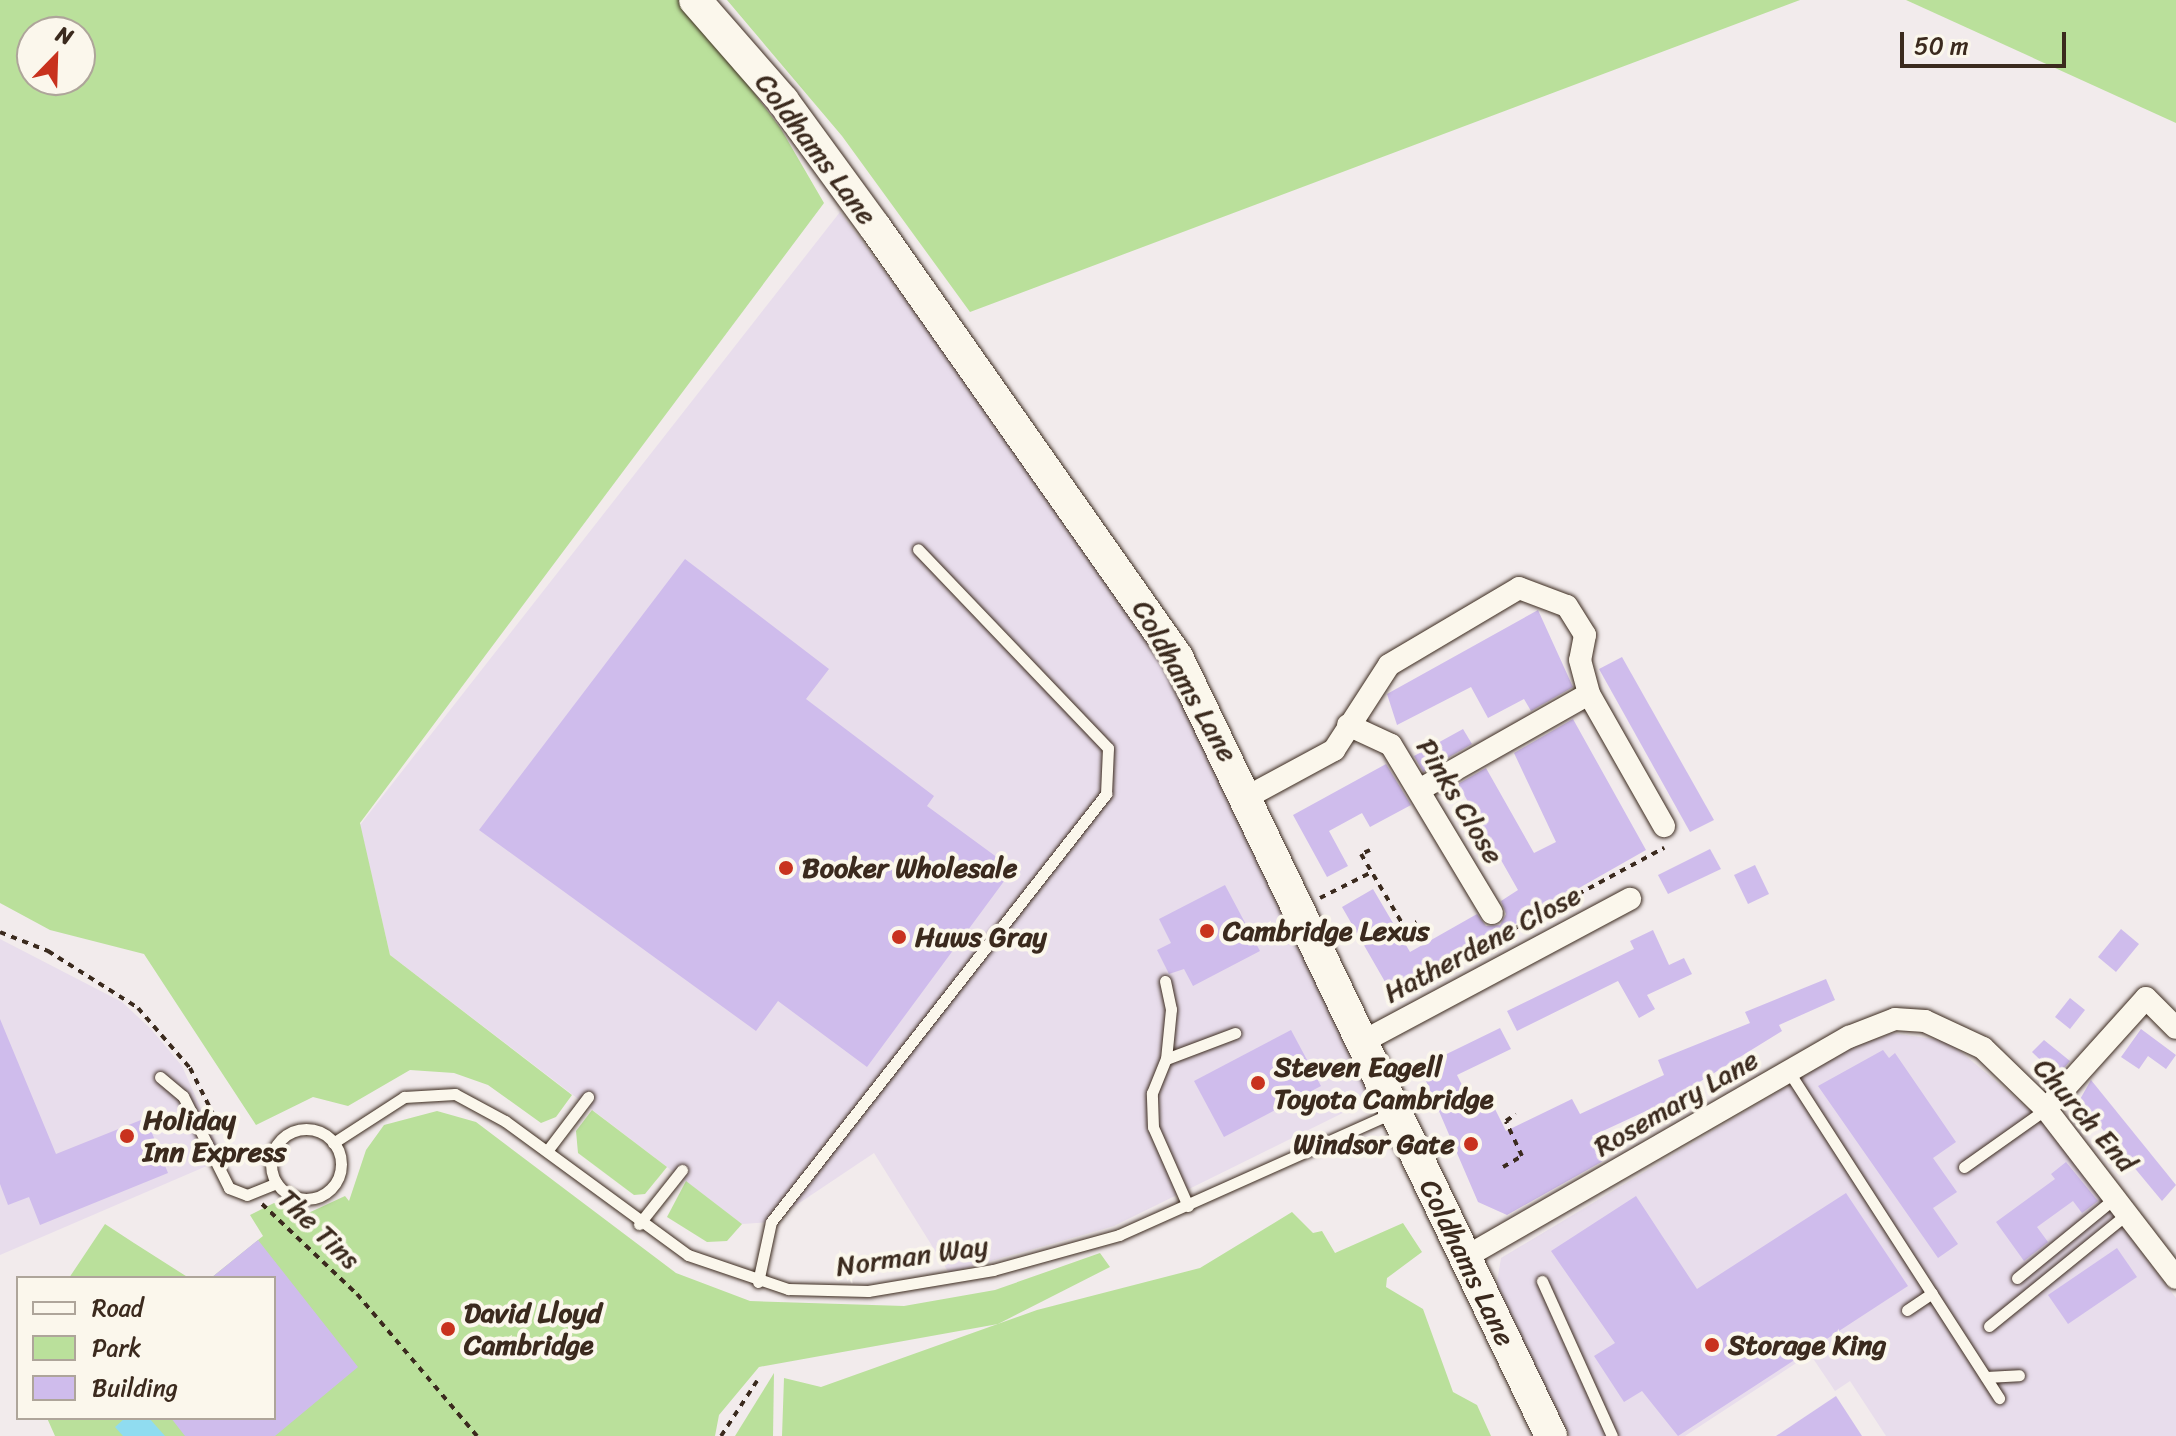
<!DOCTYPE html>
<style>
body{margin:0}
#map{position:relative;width:2176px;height:1436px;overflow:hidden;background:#f2ebec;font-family:Sriracha,sans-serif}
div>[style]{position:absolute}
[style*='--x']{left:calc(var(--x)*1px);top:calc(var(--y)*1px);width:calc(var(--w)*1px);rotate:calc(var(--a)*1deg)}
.built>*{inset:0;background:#e8ddec}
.green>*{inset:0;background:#bae09b}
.water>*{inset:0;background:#90dcf0}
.building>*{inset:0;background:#cfbcec}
.path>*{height:4px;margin-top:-2px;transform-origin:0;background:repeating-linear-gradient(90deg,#3b2a1e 0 6px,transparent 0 12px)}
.roads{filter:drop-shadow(0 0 2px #3b2a1e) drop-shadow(0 0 2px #3b2a1e)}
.lane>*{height:11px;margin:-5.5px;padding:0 5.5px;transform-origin:5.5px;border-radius:5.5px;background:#fbf7ec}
.lane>.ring{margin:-5.5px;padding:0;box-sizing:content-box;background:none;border:11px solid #fbf7ec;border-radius:50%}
.street>*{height:22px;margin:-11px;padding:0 11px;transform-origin:11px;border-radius:11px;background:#fbf7ec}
.secondary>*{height:32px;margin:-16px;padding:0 16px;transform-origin:16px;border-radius:16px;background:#fbf7ec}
.dots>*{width:22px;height:22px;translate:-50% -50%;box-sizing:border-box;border:4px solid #fbf7ec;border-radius:50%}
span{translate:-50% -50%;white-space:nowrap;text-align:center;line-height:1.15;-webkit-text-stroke:8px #fbf7ec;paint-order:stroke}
.street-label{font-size:28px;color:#3b2a1e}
.poi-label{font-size:28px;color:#3b2a1e;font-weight:700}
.left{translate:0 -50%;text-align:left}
.right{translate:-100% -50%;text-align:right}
.legend{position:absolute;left:16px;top:1276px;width:260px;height:144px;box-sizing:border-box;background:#fbf7ec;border:2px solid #aea59a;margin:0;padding:10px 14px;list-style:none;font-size:24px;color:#3b2a1e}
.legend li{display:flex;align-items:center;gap:16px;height:40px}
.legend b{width:40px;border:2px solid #aea59a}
.north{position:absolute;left:16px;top:16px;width:80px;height:80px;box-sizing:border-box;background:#fbf7ec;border:2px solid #aea59a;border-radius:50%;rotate:23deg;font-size:22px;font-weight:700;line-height:32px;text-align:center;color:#3b2a1e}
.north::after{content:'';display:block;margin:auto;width:28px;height:36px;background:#c8321e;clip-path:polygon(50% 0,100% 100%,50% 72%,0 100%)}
.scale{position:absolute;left:1900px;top:32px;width:166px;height:36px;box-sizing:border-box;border:4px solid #3b2a1e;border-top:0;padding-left:10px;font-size:24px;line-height:28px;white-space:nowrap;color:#3b2a1e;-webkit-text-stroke:6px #fbf7ec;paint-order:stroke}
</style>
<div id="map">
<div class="built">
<i style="clip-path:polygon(840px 212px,1135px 605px,1375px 1097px,1114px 1226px,949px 1273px,874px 1153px,771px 1222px,742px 1224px,667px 1167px,390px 955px,360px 825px)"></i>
<i style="clip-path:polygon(0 939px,122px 1002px,151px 1029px,182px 1066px,223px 1159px,0 1255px)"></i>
<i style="clip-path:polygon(1892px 1033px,1948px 1041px,2042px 1120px,2176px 1298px,2176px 1436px,1886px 1436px,1850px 1381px,1835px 1391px,1810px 1354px,1685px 1436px,1570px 1436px,1496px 1288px,1501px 1258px,1849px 1049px)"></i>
</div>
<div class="green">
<i style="clip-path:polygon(evenodd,0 0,685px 0,781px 129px,824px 203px,360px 823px,390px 955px,572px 1095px,556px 1117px,541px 1123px,488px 1085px,454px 1073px,410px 1070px,348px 1106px,313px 1097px,256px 1125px,144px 954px,50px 930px,0 903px,0 0,32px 32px,80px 32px,80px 80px,32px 80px,32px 32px)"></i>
<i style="clip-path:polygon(727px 0,1800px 0,970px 312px,842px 136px)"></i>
<i style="clip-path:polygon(1906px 0,2176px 0,2176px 123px)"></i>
<i style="clip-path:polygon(592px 1110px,667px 1167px,645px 1194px,634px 1195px,578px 1153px,576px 1131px)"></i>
<i style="clip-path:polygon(437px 1111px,476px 1122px,676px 1273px,750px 1301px,904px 1306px,995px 1290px,1100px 1253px,1110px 1267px,998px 1324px,759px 1367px,719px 1415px,715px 1436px,55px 1436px,47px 1418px,274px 1418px,274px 1278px,211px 1278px,263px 1236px,250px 1215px,274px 1203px,304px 1215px,345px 1196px,349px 1201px,366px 1150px,384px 1125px)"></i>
<i style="clip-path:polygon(686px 1181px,742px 1224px,727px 1241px,707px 1242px,667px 1217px)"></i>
<i style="clip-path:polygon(1292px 1212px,1313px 1233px,1322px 1231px,1335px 1253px,1403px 1223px,1422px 1252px,1387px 1278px,1386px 1287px,1423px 1309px,1453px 1392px,1477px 1405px,1491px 1436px,782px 1436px,784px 1378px,821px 1387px,1037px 1310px,1200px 1268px)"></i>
<i style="clip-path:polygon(105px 1224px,134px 1243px,189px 1278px,69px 1278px)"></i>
<i style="clip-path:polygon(774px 1373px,773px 1436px,735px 1436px)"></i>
</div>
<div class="water">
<i style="clip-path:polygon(125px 1418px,149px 1418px,165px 1436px,123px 1436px,115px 1427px)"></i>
</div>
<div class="building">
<i style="clip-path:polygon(685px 559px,829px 669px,806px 699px,934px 796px,927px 806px,1013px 869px,867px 1067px,778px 1001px,756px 1031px,479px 830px)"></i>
<i style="clip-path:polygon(1538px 610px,1573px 687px,1531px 711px,1524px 699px,1488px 718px,1471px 687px,1397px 725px,1387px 694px)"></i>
<i style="clip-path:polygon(1622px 657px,1714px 820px,1690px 832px,1599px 669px)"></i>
<i style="clip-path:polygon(1573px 719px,1646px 850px,1392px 994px,1342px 907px,1373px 889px,1410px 952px,1477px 914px,1486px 926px,1500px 925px,1506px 914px,1501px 901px,1518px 890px,1458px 784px,1486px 768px,1534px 853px,1556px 842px,1514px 753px)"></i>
<i style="clip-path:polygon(1463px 729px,1472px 744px,1423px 772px,1414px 756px)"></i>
<i style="clip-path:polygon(1386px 764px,1411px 805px,1370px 827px,1362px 813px,1329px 831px,1348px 866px,1327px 877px,1293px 815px)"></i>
<i style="clip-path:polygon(1710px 849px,1721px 869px,1668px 894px,1658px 875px)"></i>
<i style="clip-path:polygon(1755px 865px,1769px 894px,1748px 904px,1734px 875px)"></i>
<i style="clip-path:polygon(1225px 885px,1260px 951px,1193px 986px,1184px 969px,1169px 974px,1157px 950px,1171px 943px,1159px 919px)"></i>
<i style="clip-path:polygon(2121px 929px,2139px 944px,2116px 972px,2098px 957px)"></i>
<i style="clip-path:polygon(1653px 930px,1669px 965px,1684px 958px,1692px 974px,1647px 995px,1655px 1009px,1639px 1018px,1618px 981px,1517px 1031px,1507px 1011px,1634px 949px,1630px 941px)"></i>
<i style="clip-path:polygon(1826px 979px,1835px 1000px,1779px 1025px,1782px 1031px,1672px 1099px,1592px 1136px,1605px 1160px,1507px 1215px,1478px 1202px,1420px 1067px,1500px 1028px,1511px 1049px,1457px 1075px,1472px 1105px,1489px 1097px,1506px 1131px,1572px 1099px,1580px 1114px,1664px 1075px,1658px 1060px,1750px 1023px,1745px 1012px)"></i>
<i style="clip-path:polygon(2070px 998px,2085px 1010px,2070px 1029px,2055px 1017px)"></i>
<i style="clip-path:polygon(0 1019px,56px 1154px,146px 1118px,168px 1173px,40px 1225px,29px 1197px,8px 1205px,0 1184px)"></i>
<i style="clip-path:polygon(2141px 1029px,2176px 1055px,2166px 1069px,2148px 1056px,2139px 1069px,2121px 1057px)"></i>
<i style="clip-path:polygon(1291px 1030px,1321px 1086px,1224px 1137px,1194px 1081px)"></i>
<i style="clip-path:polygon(2044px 1040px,2070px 1061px,2057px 1076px,2032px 1052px)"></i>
<i style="clip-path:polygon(1883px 1050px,1889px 1058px,1895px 1053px,1956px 1142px,1933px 1158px,1957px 1192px,1933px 1208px,1958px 1244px,1938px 1258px,1818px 1086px)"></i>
<i style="clip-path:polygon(2091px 1080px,2176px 1185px,2162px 1201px,2079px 1101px)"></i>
<i style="clip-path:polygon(2066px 1162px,2098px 1201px,2082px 1213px,2073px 1201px,2037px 1227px,2048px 1242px,2024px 1261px,1996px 1222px,2055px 1179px,2051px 1174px)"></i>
<i style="clip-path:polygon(1846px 1193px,1908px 1286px,1678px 1436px,1642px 1391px,1624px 1402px,1594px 1356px,1615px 1343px,1551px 1251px,1636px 1196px,1697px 1289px)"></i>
<i style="clip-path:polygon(258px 1240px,358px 1367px,275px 1436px,185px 1436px,171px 1418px,274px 1418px,274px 1278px,211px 1278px)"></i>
<i style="clip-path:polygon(2117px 1248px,2137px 1277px,2068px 1324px,2048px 1295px)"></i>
<i style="clip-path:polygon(1836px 1396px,1862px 1436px,1776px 1436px)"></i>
</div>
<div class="path">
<i style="--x:1370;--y:850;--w:10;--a:156"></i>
<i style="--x:1361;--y:854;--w:86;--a:59.3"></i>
<i style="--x:1405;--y:928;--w:13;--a:-29"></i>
<i style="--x:1320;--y:898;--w:58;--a:-26.6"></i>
<i style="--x:0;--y:932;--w:52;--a:21.6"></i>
<i style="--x:48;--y:951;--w:107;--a:32.3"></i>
<i style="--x:138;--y:1008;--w:79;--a:49.1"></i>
<i style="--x:190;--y:1068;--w:69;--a:63.4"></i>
<i style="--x:1504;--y:934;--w:182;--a:-28.3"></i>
<i style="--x:1503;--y:1167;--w:22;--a:-30"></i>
<i style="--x:1522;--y:1156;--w:38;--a:-115"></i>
<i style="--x:1506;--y:1121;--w:12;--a:-35"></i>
<i style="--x:262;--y:1204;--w:131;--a:43.5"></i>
<i style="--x:357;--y:1294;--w:186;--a:49.8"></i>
<i style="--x:721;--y:1436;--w:66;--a:-56.8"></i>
</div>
<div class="roads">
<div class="lane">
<i style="--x:1165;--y:981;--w:29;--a:78"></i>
<i style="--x:1171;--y:1009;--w:50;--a:95.7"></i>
<i style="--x:1789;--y:1072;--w:388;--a:57.2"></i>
<i style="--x:160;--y:1077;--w:30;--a:40"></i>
<i style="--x:183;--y:1096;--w:103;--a:63.4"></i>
<i style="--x:229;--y:1188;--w:19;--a:21"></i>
<i style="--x:247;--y:1195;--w:32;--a:-22"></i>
<i class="ring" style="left:271px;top:1129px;width:59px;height:59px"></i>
<i style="--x:333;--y:1143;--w:85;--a:-32.9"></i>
<i style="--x:404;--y:1097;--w:51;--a:-3.4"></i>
<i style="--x:455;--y:1094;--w:57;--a:28.4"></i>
<i style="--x:505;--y:1121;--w:227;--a:36.2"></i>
<i style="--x:688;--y:1255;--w:106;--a:18.8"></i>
<i style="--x:788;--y:1289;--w:80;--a:1.4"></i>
<i style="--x:868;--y:1291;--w:127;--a:-9.5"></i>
<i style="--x:993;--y:1270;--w:131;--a:-15.5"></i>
<i style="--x:1119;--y:1235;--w:299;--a:-24.1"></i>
<i style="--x:547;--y:1151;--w:68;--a:-52.8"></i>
<i style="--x:1964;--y:1167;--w:100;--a:-35.3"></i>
<i style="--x:1188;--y:1206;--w:86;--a:-113.9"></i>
<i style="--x:1153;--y:1127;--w:34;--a:-92"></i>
<i style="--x:1152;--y:1093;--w:37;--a:-68"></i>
<i style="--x:1166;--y:1059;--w:74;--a:-20.6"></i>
<i style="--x:639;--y:1224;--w:69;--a:-51.5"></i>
<i style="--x:2017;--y:1278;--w:128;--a:-39.3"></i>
<i style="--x:1542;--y:1281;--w:170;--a:65.7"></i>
<i style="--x:758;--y:1282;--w:61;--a:-77.8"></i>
<i style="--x:771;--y:1222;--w:544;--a:-51.95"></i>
<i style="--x:1106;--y:794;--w:46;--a:-87.5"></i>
<i style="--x:1108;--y:748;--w:275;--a:-133.7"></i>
<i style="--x:1907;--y:1310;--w:30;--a:-34"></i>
<i style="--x:1989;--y:1326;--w:179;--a:-39.1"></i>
<i style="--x:1986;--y:1377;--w:33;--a:-3"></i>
</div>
<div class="street">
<i style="--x:1348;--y:725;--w:47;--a:24.9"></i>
<i style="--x:1391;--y:745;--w:196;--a:59"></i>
<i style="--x:1419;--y:790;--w:195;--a:-29.5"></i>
<i style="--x:1589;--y:694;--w:152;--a:60.4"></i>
<i style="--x:1249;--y:796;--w:97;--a:-28.4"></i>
<i style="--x:1334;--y:750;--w:101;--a:-57.1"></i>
<i style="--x:1389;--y:665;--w:151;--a:-30.6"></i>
<i style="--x:1519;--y:588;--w:51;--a:20.6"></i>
<i style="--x:1567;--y:606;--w:34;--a:58"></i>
<i style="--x:1585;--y:635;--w:25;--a:101"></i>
<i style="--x:1580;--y:660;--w:35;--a:75"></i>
<i style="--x:1362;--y:1042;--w:304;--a:-28.1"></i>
<i style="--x:2046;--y:1109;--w:149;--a:-48"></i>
<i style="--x:2146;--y:998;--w:42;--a:45"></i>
<i style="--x:1464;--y:1258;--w:444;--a:-29.9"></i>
<i style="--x:1849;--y:1037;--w:49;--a:-21.4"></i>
<i style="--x:1895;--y:1019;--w:30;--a:4"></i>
<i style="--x:1925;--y:1021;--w:64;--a:25"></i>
<i style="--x:1983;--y:1048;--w:88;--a:44.1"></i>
<i style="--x:2046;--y:1109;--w:213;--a:52.4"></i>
</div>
<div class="secondary">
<i style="--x:695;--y:0;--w:134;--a:48.9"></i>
<i style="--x:783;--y:101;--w:156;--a:53.9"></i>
<i style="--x:875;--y:227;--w:525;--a:54.92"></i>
<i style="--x:1177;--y:657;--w:864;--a:64.35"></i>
</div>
</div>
<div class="dots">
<i style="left:786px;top:868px;background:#c8321e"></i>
<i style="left:1207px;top:931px;background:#c8321e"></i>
<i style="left:899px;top:937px;background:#c8321e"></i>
<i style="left:1258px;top:1083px;background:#c8321e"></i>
<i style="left:127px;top:1136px;background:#c8321e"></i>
<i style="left:1471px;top:1144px;background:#c8321e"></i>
<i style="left:448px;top:1329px;background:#c8321e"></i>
<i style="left:1712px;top:1345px;background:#c8321e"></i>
</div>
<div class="street-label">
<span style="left:816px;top:149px;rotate:53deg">Coldhams Lane</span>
<span style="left:1185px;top:681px;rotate:60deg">Coldhams Lane</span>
<span style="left:1460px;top:801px;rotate:59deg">Pinks Close</span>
<span style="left:1482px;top:944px;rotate:-28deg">Hatherdene Close</span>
<span style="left:1676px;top:1103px;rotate:-30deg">Rosemary Lane</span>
<span style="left:2085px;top:1115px;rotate:49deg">Church End</span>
<span style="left:319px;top:1229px;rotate:44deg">The Tins</span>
<span style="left:912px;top:1256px;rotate:-8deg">Norman Way</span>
<span style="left:1467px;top:1263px;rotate:64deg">Coldhams Lane</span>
</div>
<div class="poi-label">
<span class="left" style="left:802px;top:868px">Booker Wholesale</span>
<span class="left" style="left:1223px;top:931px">Cambridge Lexus</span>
<span class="left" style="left:915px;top:937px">Huws Gray</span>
<span class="left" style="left:1274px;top:1083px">Steven Eagell<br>Toyota Cambridge</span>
<span class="left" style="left:143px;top:1136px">Holiday<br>Inn Express</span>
<span class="right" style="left:1455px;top:1144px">Windsor Gate</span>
<span class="left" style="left:464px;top:1329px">David Lloyd<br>Cambridge</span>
<span class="left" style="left:1728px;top:1345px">Storage King</span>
</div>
<ul class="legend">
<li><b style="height:10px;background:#fbf7ec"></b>Road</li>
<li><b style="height:22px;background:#bae09b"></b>Park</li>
<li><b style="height:22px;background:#cfbcec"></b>Building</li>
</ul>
<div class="north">N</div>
<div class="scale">50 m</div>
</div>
